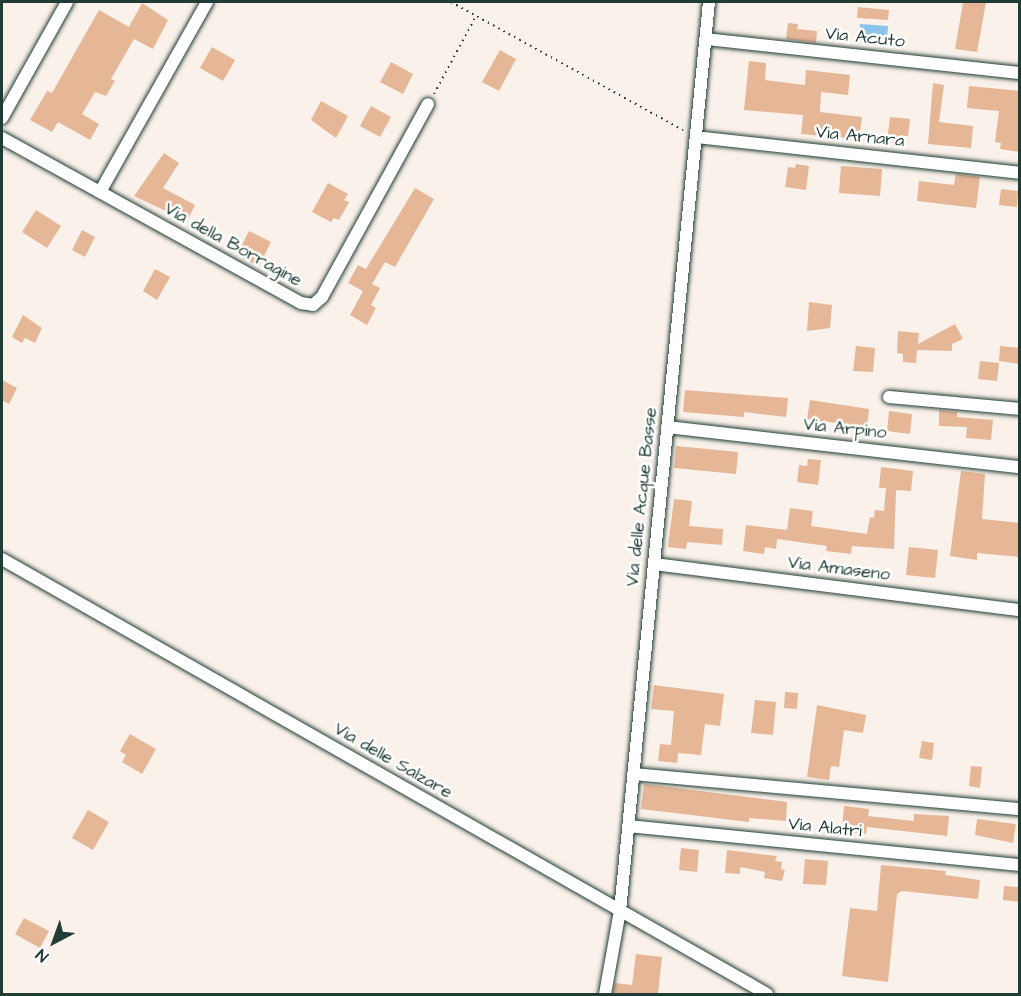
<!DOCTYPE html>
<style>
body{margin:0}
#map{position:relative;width:1021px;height:996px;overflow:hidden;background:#faf1ea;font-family:"Architects Daughter",sans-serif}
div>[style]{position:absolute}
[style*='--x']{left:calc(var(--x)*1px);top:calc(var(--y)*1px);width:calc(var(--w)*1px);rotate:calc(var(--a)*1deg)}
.water>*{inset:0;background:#8ac4e9}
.building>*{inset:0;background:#e6b797}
.path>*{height:2px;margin-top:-1px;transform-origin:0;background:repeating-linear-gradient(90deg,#1f3d34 0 1.5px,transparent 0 6px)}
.roads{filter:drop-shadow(0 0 2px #1f3d34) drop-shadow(0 0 2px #1f3d34)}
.minor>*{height:12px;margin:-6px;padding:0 6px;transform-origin:6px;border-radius:6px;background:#fff}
span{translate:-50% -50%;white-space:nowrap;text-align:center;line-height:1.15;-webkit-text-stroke:5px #fff;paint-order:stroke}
.street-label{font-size:18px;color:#1f3d34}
.frame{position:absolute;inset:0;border:3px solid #1f3d34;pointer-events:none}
.north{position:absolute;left:24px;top:912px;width:60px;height:60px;-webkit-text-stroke:4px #fff;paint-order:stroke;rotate:221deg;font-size:16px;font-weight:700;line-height:24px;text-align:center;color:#1f3d34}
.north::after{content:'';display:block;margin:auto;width:21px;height:27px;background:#1f3d34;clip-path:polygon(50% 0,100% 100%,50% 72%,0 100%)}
</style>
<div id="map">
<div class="water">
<i style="clip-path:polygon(860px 24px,888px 26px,887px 40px,859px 39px)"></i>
</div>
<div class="building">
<i style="clip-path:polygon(963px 2px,986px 2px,977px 52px,955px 49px)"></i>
<i style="clip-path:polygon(142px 3px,168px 20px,153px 49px,134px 39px,111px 79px,115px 81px,106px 96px,95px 92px,82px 114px,99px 124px,90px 140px,58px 122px,52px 132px,30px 120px,47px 91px,52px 93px,99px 10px,129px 27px)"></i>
<i style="clip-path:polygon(858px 7px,889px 10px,888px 20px,857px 18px)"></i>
<i style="clip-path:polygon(788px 23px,798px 24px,797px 29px,817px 31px,816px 43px,786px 39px)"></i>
<i style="clip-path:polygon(212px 47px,235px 60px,223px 81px,200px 68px)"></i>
<i style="clip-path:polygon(500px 50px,516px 59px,499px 91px,482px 82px)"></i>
<i style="clip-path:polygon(749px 61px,766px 63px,765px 80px,805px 85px,806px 70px,850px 75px,848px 95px,821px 92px,820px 112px,862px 117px,859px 139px,801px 134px,803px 115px,744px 110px)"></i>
<i style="clip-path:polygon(391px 62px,413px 74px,403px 94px,380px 82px)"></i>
<i style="clip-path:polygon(933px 83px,944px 85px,939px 122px,973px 126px,971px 148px,928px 144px)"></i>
<i style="clip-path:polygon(969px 86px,1020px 91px,1020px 152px,1000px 149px,1001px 143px,995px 142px,999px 111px,967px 108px)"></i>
<i style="clip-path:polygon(321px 101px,348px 116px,336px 138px,311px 120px)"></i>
<i style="clip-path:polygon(371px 106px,391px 117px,380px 137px,360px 126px)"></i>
<i style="clip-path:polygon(890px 117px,910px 119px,908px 136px,903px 136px,902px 145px,892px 143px,893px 135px,888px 134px)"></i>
<i style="clip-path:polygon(164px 153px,179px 163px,163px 188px,195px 205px,187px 221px,134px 196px)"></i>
<i style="clip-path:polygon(796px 164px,809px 166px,806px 190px,785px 187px,788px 167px,795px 168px)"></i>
<i style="clip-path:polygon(841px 166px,882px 169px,880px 196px,839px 193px)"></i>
<i style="clip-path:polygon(956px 174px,980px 177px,976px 208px,917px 201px,919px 181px,954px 185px)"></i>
<i style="clip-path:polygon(328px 183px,348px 194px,344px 200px,349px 202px,339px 220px,334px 218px,331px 222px,312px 212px)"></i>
<i style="clip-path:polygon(415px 188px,434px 199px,395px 267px,385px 262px,372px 284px,380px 288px,371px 305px,376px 308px,367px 325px,350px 315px,363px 291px,348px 283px,358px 265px,366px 269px)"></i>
<i style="clip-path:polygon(1001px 189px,1018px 191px,1017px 207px,999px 205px)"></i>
<i style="clip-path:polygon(36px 210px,61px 226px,47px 248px,22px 232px)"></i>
<i style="clip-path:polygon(82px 230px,95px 237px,85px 257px,72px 250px)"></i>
<i style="clip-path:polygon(249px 231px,271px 242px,259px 266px,237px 255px)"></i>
<i style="clip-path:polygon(155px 269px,170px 277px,157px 300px,143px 291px)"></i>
<i style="clip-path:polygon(809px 302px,832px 305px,830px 328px,807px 331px)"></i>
<i style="clip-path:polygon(23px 315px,42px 328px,35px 343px,25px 338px,22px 343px,12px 337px)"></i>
<i style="clip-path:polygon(955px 324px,963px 339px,952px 344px,952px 351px,917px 350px,916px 363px,903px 362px,903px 354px,897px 353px,898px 331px,919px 333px,918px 344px)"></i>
<i style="clip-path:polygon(856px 346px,875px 348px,873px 372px,853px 371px)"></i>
<i style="clip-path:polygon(1000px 346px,1020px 348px,1020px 364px,999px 361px)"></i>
<i style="clip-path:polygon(980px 361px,999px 363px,997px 381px,978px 379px)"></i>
<i style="clip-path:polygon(2px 380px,17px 388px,9px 404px,2px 400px)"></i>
<i style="clip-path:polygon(685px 390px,788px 398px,786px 417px,744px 412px,744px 417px,683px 412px)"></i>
<i style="clip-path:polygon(810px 400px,869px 409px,867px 428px,842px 429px,843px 424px,807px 419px)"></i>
<i style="clip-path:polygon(939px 410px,957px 412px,957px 417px,993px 420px,991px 440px,966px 438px,967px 427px,939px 426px)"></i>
<i style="clip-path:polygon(889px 411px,912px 414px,910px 434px,887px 431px)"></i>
<i style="clip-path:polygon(676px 446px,738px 452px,736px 474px,674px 468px)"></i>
<i style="clip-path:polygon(808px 459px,821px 460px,818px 485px,797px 482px,799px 465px,807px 466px)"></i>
<i style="clip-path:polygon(881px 467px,913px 471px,911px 491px,896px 490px,894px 549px,852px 546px,851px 554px,826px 551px,827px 546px,777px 539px,776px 549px,765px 547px,764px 554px,743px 551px,746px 525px,787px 530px,790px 508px,813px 511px,811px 526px,867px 534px,870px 517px,874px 518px,875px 510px,884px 511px,886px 488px,879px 488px)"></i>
<i style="clip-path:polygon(961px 471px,985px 474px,982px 519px,1020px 523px,1020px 557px,977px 553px,977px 560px,950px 556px)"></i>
<i style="clip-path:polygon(674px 499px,692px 501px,689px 526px,723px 529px,722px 545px,687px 542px,686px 549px,668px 547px)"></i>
<i style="clip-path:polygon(909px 547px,938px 550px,935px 578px,906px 575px)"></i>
<i style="clip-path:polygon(654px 685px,724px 694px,720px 726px,705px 724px,701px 755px,678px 753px,677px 763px,658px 761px,660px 744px,671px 745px,674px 711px,651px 709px)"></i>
<i style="clip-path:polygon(785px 692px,798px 693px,797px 709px,784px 708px)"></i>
<i style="clip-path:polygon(755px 700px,776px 702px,773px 735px,751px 733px)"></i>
<i style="clip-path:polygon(817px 705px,866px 715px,863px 733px,844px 730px,839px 767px,831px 766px,829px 780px,807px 777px)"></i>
<i style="clip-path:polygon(130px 734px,156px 749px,142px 774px,122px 762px,126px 755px,120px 751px)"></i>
<i style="clip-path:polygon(922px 741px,934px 743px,932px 760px,919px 758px)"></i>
<i style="clip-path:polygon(971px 766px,982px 767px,980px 788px,969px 786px)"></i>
<i style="clip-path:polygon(644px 784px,787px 802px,786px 821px,749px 818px,749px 822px,641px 809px)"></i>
<i style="clip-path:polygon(844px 806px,869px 809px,868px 816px,914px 821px,914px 814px,949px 816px,947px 836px,867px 827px,866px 834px,842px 831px)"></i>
<i style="clip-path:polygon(88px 810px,109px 822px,93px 850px,72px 838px)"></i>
<i style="clip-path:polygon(977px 819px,1016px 824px,1013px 843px,975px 835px)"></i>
<i style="clip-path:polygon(681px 848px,699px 850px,697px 872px,679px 870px)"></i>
<i style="clip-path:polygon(727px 850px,777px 856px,775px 861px,782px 862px,781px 869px,785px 870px,782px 881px,764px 878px,765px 872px,740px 867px,740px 874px,725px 873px)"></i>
<i style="clip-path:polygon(805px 859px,828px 861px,826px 885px,803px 884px)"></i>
<i style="clip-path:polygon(881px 865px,946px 871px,945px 875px,980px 880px,978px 899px,902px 891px,897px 894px,888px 982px,842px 976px,850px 908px,877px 911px)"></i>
<i style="clip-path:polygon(1004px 886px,1020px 887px,1020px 902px,1003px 900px)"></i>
<i style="clip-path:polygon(24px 918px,49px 931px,40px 948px,15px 934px)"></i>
<i style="clip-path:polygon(636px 954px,662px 957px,658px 994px,613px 994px,615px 983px,632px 985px)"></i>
</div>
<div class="path">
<i style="--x:451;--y:2;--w:265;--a:28.9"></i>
<i style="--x:434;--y:94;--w:89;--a:-61.7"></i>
</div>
<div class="roads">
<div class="minor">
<i style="--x:706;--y:39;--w:316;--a:6.2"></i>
<i style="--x:2;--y:118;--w:133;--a:-60.7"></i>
<i style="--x:696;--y:137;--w:326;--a:6.3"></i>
<i style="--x:2;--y:138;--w:342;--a:28.9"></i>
<i style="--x:301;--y:303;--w:12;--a:9"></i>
<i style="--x:313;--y:305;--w:12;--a:-42"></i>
<i style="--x:322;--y:297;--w:220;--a:-61.2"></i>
<i style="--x:100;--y:192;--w:218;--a:-60.6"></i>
<i style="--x:889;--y:397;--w:132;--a:5.2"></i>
<i style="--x:667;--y:427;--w:355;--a:6.5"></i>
<i style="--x:2;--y:559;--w:880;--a:29.62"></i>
<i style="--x:654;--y:564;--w:369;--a:7.2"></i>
<i style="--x:633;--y:774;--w:389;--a:5.2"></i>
<i style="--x:628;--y:826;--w:394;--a:5.7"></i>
<i style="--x:605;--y:994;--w:84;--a:-79.8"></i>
<i style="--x:620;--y:911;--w:913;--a:-84.41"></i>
</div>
</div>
<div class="street-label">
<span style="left:865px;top:38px;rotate:6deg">Via Acuto</span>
<span style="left:860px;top:137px;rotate:6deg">Via Arnara</span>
<span style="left:233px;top:245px;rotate:29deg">Via della Borragine</span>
<span style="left:845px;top:429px;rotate:6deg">Via Arpino</span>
<span style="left:642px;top:497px;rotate:-84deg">Via delle Acque Basse</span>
<span style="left:839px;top:569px;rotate:7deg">Via Amaseno</span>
<span style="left:393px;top:761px;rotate:30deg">Via delle Salzare</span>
<span style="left:825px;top:828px;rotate:6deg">Via Alatri</span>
</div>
<div class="frame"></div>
<div class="north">N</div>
</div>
